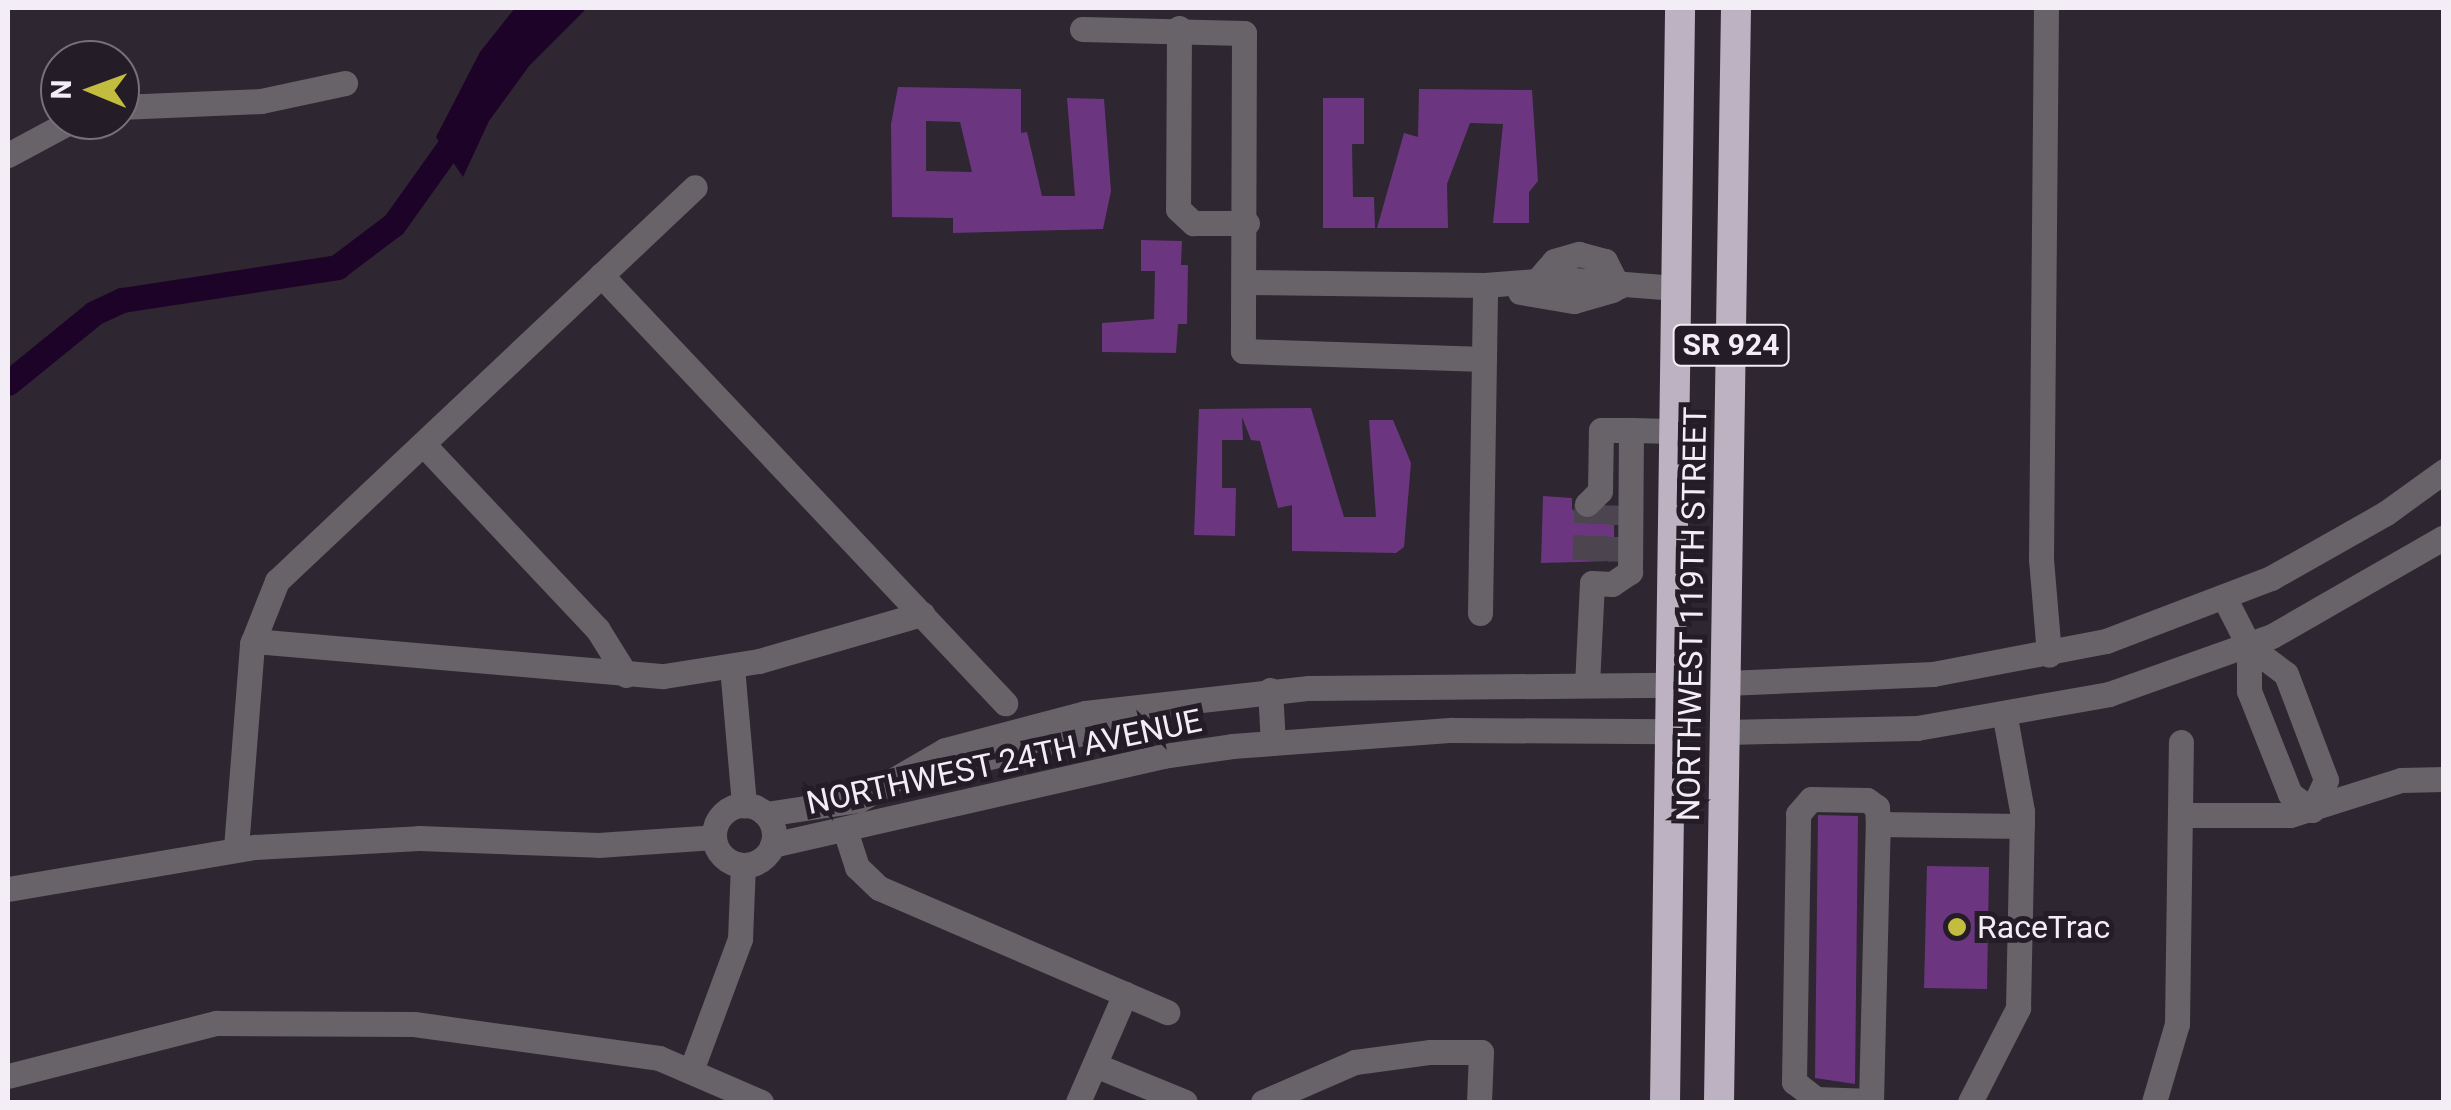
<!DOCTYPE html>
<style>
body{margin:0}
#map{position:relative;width:2451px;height:1110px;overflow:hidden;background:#2e2631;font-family:Roboto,sans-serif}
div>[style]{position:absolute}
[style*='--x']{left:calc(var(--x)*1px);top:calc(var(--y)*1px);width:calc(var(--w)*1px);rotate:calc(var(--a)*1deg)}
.water>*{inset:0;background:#1e0328}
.canal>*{height:25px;margin:-12.5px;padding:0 12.5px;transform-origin:12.5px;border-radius:12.5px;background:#1e0328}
.building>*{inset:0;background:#6c357f}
.minor-tunnel>*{height:25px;margin-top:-12.5px;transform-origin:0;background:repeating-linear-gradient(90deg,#4c444e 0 25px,transparent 0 37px)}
.minor>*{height:25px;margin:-12.5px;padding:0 12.5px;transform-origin:12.5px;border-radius:12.5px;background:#676369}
.minor>.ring{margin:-12.5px;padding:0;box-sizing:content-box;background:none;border:25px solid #676369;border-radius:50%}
.highway>*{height:30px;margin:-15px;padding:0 15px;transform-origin:15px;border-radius:15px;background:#bdb2c1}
.dots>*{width:28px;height:28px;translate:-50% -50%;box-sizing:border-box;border:5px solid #241d27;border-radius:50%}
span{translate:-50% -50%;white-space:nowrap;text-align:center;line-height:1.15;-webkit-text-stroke:10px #241d27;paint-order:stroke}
.shield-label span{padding:2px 8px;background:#241d27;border:2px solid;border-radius:8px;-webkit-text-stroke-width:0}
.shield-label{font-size:30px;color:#f3edf5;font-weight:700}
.street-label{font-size:32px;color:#f3edf5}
.poi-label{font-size:32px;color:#f3edf5}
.left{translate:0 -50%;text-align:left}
.frame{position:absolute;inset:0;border:10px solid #f3edf5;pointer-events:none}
.north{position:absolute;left:40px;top:40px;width:100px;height:100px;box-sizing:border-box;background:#241d27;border:2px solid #777079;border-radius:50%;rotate:271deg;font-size:28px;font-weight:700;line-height:40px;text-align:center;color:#f3edf5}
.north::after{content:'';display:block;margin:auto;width:35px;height:45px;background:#c3bd3f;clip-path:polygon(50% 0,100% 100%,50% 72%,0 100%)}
</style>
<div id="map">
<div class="water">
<i style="clip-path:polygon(515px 8px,587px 8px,529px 66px,489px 121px,463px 177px,436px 137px,480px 52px)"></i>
</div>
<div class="canal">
<i style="--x:8;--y:383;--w:111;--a:-39.1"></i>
<i style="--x:94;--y:313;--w:31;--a:-25"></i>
<i style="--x:122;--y:300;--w:218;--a:-8.7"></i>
<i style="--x:337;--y:267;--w:71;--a:-37"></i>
<i style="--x:394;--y:224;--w:120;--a:-54.5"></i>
</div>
<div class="building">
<i style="clip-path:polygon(evenodd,898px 87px,1021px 89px,1021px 133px,1027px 132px,1042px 196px,1075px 196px,1067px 98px,1104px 99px,1111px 191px,1103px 229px,953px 233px,953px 218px,892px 217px,891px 124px,898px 87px,926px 121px,960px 122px,972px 172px,926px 171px,926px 121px)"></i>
<i style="clip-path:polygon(1419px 89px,1532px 90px,1538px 181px,1529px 192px,1529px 223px,1493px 223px,1503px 124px,1470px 123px,1447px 184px,1448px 228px,1377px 228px,1404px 133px,1418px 137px)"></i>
<i style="clip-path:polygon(1323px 98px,1364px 98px,1364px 144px,1352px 144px,1353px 197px,1374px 197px,1375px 228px,1323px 228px)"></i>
<i style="clip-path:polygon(1141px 240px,1182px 241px,1181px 265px,1188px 265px,1187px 324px,1178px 324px,1176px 353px,1102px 352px,1102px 323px,1154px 319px,1155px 271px,1141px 271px)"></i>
<i style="clip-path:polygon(1311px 408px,1344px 517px,1376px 517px,1369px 420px,1393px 420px,1411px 463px,1404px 547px,1396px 553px,1292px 551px,1292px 505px,1278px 508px,1260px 441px,1251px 440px,1242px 417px,1243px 440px,1222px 440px,1222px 488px,1236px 488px,1235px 536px,1194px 535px,1199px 409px)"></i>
<i style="clip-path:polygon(1543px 496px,1572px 498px,1572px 509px,1584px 520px,1614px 505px,1614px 561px,1541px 563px)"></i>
<i style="clip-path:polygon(1818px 815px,1858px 816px,1855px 1084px,1815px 1078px)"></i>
<i style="clip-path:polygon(1927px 866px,1989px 867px,1987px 989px,1924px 988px)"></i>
</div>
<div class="minor-tunnel">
<i style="--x:1585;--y:560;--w:56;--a:-88"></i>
<i style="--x:1608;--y:561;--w:56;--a:-89"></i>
</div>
<div class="minor">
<i style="--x:2046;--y:8;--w:551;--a:90.52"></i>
<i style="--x:2041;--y:559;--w:96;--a:85.2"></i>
<i style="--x:1179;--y:28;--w:181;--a:90.3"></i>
<i style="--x:1178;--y:209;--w:21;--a:43"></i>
<i style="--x:1193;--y:223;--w:54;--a:0"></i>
<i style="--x:1082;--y:29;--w:162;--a:1.4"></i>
<i style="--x:1244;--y:33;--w:318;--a:90.2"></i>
<i style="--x:1243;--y:351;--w:241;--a:1.9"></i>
<i style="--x:120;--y:107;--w:141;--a:-2.4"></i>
<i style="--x:261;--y:101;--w:86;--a:-12.1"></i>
<i style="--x:8;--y:155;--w:74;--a:-28.3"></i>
<i style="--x:601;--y:275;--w:589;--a:46.65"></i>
<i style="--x:1246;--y:282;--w:239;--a:0.7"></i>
<i style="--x:1485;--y:285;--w:76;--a:-4.5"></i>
<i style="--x:1561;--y:279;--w:115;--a:4.5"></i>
<i style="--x:1536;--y:282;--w:28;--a:-49"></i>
<i style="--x:1554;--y:261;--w:26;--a:-16"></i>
<i style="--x:1579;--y:254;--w:27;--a:15"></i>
<i style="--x:1605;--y:261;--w:29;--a:63"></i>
<i style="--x:1520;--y:292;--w:55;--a:9.5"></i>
<i style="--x:1574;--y:301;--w:40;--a:-16"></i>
<i style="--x:423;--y:444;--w:255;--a:46.7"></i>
<i style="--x:598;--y:630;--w:53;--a:58.1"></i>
<i style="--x:1587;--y:504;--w:18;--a:-45"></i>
<i style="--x:1600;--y:491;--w:61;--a:-89.1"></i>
<i style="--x:1601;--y:430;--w:30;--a:0"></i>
<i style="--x:2225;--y:599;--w:53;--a:62.9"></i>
<i style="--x:2249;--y:646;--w:46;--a:37.1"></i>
<i style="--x:2286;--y:674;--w:113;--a:69.3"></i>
<i style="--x:2326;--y:780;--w:33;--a:115"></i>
<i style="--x:2312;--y:810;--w:27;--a:-144"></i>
<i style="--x:2290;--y:794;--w:111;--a:-111.7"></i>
<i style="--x:2249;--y:691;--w:45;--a:-90"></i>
<i style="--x:1480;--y:613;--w:328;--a:-89.1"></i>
<i style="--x:253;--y:641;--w:412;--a:4.9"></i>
<i style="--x:664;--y:676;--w:96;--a:-9"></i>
<i style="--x:759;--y:661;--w:170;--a:-16.1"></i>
<i style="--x:732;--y:667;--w:139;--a:85"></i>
<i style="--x:1726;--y:683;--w:207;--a:-2.5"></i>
<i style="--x:1933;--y:674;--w:176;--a:-10.8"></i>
<i style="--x:2106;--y:641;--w:177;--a:-20.9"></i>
<i style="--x:2271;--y:578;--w:132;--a:-29.5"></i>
<i style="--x:2386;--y:513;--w:72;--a:-35.9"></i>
<i style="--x:1587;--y:685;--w:102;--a:-87.2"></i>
<i style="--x:1592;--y:583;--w:20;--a:3"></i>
<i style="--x:1612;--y:584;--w:22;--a:-34"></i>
<i style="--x:1630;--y:572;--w:142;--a:-89.6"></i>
<i style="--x:1631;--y:430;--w:43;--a:1.3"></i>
<i style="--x:1270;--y:690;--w:53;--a:86.8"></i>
<i style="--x:1725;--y:732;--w:192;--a:-1.2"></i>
<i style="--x:1917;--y:728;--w:195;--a:-10"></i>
<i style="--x:2109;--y:694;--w:173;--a:-19.6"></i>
<i style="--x:2272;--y:636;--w:198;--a:-29.9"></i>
<i style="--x:916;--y:776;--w:184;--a:-14.5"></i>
<i style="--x:1094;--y:730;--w:21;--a:-47"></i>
<i class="ring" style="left:714px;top:805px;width:35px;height:35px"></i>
<i style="--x:766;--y:814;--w:94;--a:-8.6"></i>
<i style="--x:859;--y:800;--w:99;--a:-30.2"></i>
<i style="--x:945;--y:750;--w:145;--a:-14.8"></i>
<i style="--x:1085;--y:713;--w:225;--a:-6.4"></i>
<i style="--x:1309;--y:688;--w:361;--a:-0.5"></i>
<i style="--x:2180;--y:815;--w:110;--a:0"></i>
<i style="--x:2290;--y:815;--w:116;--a:-17.5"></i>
<i style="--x:2401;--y:780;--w:43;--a:-1.3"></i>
<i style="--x:845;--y:830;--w:39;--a:72"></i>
<i style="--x:857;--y:867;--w:30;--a:44"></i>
<i style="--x:879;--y:888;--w:314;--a:23.3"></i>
<i style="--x:772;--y:845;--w:401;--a:-12.8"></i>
<i style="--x:1163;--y:756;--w:70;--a:-8.2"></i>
<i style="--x:1232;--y:746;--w:221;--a:-4.2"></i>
<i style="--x:1452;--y:730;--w:218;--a:0.3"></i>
<i style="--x:236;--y:848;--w:205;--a:-85.5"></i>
<i style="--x:252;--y:644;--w:68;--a:-68.4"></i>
<i style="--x:277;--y:581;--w:574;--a:-43.31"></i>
<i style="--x:8;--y:889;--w:251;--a:-9.7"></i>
<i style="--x:255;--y:847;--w:164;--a:-3.1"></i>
<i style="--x:419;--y:838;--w:179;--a:2.2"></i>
<i style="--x:598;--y:845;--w:116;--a:-3.9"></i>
<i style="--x:1095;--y:1065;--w:97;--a:22.3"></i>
<i style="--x:692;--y:1068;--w:138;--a:-69.6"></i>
<i style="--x:740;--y:939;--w:74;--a:-87.7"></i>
<i style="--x:8;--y:1076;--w:215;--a:-14.3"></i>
<i style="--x:216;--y:1023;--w:198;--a:0.3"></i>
<i style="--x:414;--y:1024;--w:247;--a:7.9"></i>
<i style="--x:659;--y:1058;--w:111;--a:23.3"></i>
<i style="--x:1871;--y:1101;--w:55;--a:-177.9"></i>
<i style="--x:1816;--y:1099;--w:28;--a:-142"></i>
<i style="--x:1794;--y:1082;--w:268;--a:-89.1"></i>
<i style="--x:1798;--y:814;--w:20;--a:-49"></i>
<i style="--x:1811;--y:799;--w:56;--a:1"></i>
<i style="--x:1867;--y:800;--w:12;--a:35"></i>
<i style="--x:1877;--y:807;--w:17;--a:87"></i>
<i style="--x:1078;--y:1102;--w:118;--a:-66.5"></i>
<i style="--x:1263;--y:1102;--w:100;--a:-23.5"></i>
<i style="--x:1355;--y:1062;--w:76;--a:-7.6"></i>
<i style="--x:1430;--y:1052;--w:51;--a:0"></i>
<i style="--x:1481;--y:1052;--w:50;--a:92.3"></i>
<i style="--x:1871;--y:1102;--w:278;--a:-88.6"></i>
<i style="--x:1878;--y:824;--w:144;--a:0.8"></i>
<i style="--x:1970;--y:1102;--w:106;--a:-62.9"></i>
<i style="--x:2018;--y:1008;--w:197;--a:-88.8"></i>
<i style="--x:2022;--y:811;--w:96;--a:-100.3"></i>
<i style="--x:2154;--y:1102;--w:81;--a:-73.6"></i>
<i style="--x:2177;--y:1024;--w:282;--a:-89.2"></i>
</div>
<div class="highway">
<i style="--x:1665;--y:1102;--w:1094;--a:-89.21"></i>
<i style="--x:1719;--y:1102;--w:1094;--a:-89.11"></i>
</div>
<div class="dots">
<i style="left:1957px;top:927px;background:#c3bd3f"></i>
</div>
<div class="shield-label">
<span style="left:1731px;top:345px">SR 924</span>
</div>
<div class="street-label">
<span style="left:1692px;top:614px;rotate:-89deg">NORTHWEST 119TH STREET</span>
<span style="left:1004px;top:762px;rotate:-12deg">NORTHWEST 24TH AVENUE</span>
</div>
<div class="poi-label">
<span class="left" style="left:1977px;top:927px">RaceTrac</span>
</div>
<div class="frame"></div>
<div class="north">N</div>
</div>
